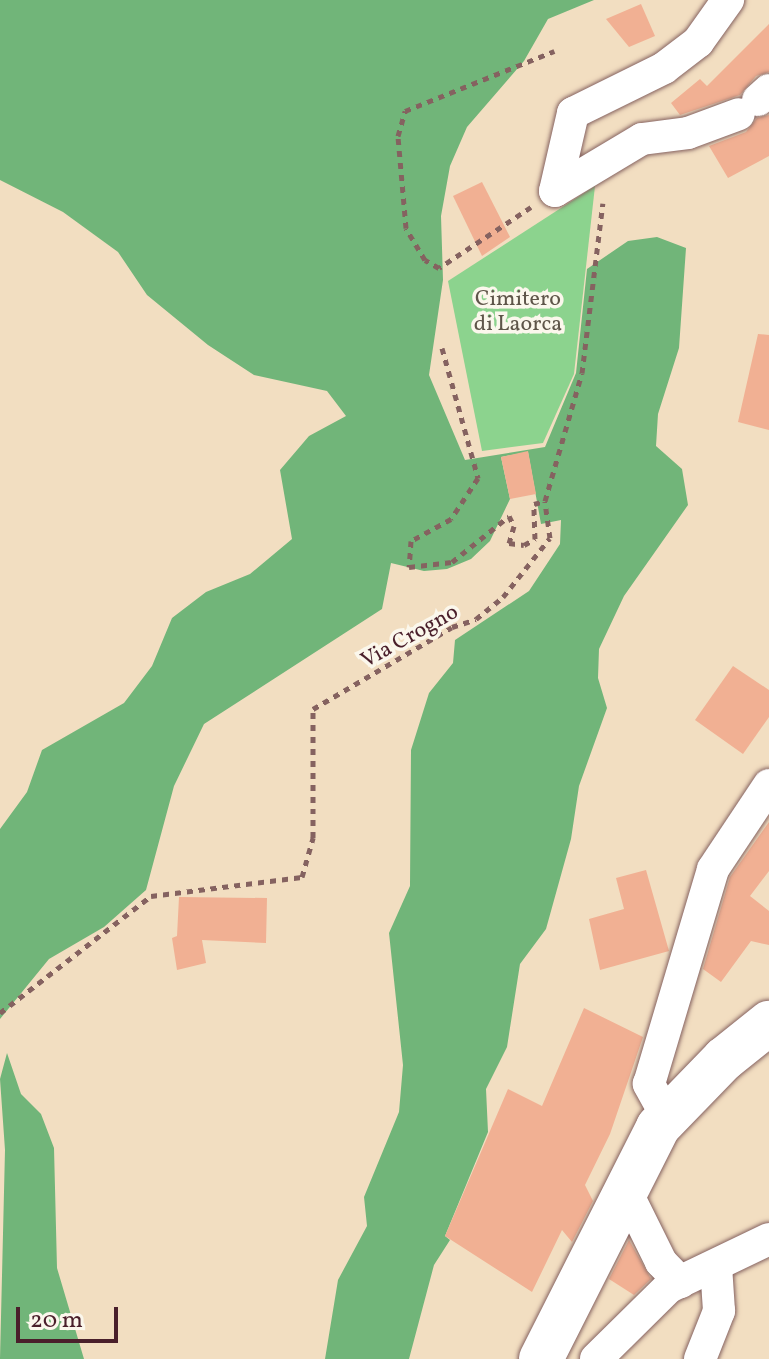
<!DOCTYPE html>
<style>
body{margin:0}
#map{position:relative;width:769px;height:1359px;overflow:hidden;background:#f2dec1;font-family:Vollkorn,serif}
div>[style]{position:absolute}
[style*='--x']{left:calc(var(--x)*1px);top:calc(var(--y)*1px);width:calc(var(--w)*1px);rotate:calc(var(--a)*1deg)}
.green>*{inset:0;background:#8cd38e}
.forest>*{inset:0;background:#71b579}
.building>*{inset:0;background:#f1b093}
.path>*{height:5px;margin-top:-2.5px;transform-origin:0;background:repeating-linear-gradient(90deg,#856260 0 6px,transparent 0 12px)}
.roads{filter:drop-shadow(0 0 2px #856260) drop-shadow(0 0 2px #856260)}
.minor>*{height:32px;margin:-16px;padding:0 16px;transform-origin:16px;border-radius:16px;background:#fff}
.secondary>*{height:44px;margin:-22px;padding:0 22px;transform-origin:22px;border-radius:22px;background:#fff}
span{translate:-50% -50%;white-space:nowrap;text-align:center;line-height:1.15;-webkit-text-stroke:7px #fbf7ec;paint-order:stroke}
.park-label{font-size:22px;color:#5e5549}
.street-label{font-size:22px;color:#4a1f2b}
.scale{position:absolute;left:16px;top:1307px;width:102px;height:36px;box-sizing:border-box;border:4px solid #4a1f2b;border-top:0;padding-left:10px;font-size:24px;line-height:28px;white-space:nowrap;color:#4a1f2b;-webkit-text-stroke:6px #fbf7ec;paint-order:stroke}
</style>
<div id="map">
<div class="green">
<i style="clip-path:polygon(595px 186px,574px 374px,543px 443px,482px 451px,448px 281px)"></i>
</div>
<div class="forest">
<i style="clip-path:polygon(0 0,594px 0,548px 19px,524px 61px,467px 127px,450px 166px,441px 216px,443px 280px,429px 375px,465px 460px,545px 447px,576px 373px,587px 269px,628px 241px,657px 237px,686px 248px,679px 348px,658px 414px,656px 446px,682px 469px,688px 505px,624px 596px,599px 649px,598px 678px,607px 708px,579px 786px,571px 839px,546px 929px,520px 964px,507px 1047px,486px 1089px,488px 1132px,445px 1236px,450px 1240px,434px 1265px,409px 1359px,325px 1359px,338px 1280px,367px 1226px,364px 1197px,399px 1112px,403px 1065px,389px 933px,410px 886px,411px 750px,429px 693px,453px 663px,455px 640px,529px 591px,560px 544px,561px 520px,541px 524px,528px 452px,501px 457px,510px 499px,490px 541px,471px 559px,447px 569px,424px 571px,391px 563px,382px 609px,204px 724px,174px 786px,146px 890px,104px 927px,49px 959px,0 1019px,0 829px,27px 792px,42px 750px,124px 703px,152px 666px,172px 618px,206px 592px,250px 574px,292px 539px,280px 470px,309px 436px,346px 416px,327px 391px,254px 375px,208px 345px,147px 295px,118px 252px,63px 212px,0 180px)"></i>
<i style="clip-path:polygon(7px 1053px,21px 1094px,41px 1114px,54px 1148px,57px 1268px,84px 1359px,0 1359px,5px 1150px,0 1079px)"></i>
</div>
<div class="building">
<i style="clip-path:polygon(641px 4px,655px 36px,629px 47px,606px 19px)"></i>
<i style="clip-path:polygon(769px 24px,769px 72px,756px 76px,740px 95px,680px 115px,671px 103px,700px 79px,707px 86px)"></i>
<i style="clip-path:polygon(769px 115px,769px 156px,728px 178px,709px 146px,746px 132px,757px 118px)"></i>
<i style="clip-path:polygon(482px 182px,510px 237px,482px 256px,453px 196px)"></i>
<i style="clip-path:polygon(758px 334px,769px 335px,769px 430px,738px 422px)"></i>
<i style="clip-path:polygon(528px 451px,536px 494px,510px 499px,501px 457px)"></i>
<i style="clip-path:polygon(733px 666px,769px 690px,769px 717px,743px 754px,695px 720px)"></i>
<i style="clip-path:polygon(769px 822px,769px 871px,750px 896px,769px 911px,769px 945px,751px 941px,721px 982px,703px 969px,730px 877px)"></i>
<i style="clip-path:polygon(646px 870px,669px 951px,600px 970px,589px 919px,624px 909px,616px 878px)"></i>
<i style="clip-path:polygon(179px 897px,267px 898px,266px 943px,202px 940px,206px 963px,177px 970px,172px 938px,177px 936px)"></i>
<i style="clip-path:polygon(584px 1008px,643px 1037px,610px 1134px,585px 1185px,593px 1201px,572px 1242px,562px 1230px,532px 1292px,445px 1236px,508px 1089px,542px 1106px)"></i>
<i style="clip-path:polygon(629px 1240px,651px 1279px,634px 1295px,609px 1279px)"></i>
</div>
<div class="path">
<i style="--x:531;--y:207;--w:110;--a:146.5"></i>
<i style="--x:439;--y:268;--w:16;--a:-150"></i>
<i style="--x:425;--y:260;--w:37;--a:-121"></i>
<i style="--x:406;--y:228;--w:92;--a:-95"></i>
<i style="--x:398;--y:136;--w:26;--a:-74"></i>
<i style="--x:405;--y:111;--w:161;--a:-21.9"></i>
<i style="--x:442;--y:348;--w:135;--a:74.5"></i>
<i style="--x:478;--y:478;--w:49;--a:123.4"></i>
<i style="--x:451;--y:519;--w:46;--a:151.2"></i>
<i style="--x:411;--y:541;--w:26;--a:94"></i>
<i style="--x:409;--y:567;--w:43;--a:-6.6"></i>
<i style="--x:452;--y:562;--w:73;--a:-38.9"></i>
<i style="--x:509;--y:516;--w:11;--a:63"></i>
<i style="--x:514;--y:526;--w:18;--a:106"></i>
<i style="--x:509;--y:543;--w:15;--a:8"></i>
<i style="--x:524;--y:545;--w:13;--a:-29"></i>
<i style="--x:535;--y:539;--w:35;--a:-92"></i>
<i style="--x:534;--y:504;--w:11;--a:-15"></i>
<i style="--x:0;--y:1013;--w:191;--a:-37.8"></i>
<i style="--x:151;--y:896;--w:152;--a:-7.2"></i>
<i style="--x:302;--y:877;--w:41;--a:-74.2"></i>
<i style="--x:313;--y:838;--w:129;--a:-90"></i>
<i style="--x:313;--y:709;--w:161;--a:-30.5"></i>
<i style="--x:452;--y:627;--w:25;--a:-18"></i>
<i style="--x:476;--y:619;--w:35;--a:-39"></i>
<i style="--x:503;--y:597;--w:75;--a:-51.5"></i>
<i style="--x:550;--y:538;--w:37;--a:-98"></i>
<i style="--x:545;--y:501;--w:133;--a:-73.9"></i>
<i style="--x:582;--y:373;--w:171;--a:-83"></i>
</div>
<div class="roads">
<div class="minor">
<i style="--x:758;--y:100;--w:15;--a:-42"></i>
<i style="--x:555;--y:191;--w:80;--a:-77"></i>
<i style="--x:573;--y:113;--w:102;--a:-26.3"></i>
<i style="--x:664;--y:68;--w:43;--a:-37.4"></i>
<i style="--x:698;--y:42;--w:52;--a:-54.5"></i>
<i style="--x:555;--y:191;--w:101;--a:-30.9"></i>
<i style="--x:642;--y:139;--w:46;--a:-7.4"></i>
<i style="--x:688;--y:133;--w:54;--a:-20.4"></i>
<i style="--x:667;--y:1117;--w:38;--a:-119"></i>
<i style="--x:649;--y:1084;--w:224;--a:-73.4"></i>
<i style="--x:713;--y:869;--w:101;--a:-56.3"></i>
<i style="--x:625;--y:1189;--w:81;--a:63.7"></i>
<i style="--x:661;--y:1262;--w:28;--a:46"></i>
<i style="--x:596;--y:1359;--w:103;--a:-44.6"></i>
<i style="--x:669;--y:1287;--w:111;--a:-25.6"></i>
<i style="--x:700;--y:1359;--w:52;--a:-68.4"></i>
<i style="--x:719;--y:1311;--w:45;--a:-93.8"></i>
</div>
<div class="secondary">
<i style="--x:541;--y:1359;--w:260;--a:-63.2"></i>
<i style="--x:658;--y:1127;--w:95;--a:-45.9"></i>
<i style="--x:724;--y:1059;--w:58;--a:-38.7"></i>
</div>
</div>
<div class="park-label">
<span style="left:518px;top:312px">Cimitero<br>di Laorca</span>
</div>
<div class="street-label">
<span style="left:410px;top:637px;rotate:-29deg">Via Crogno</span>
</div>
<div class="scale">20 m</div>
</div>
